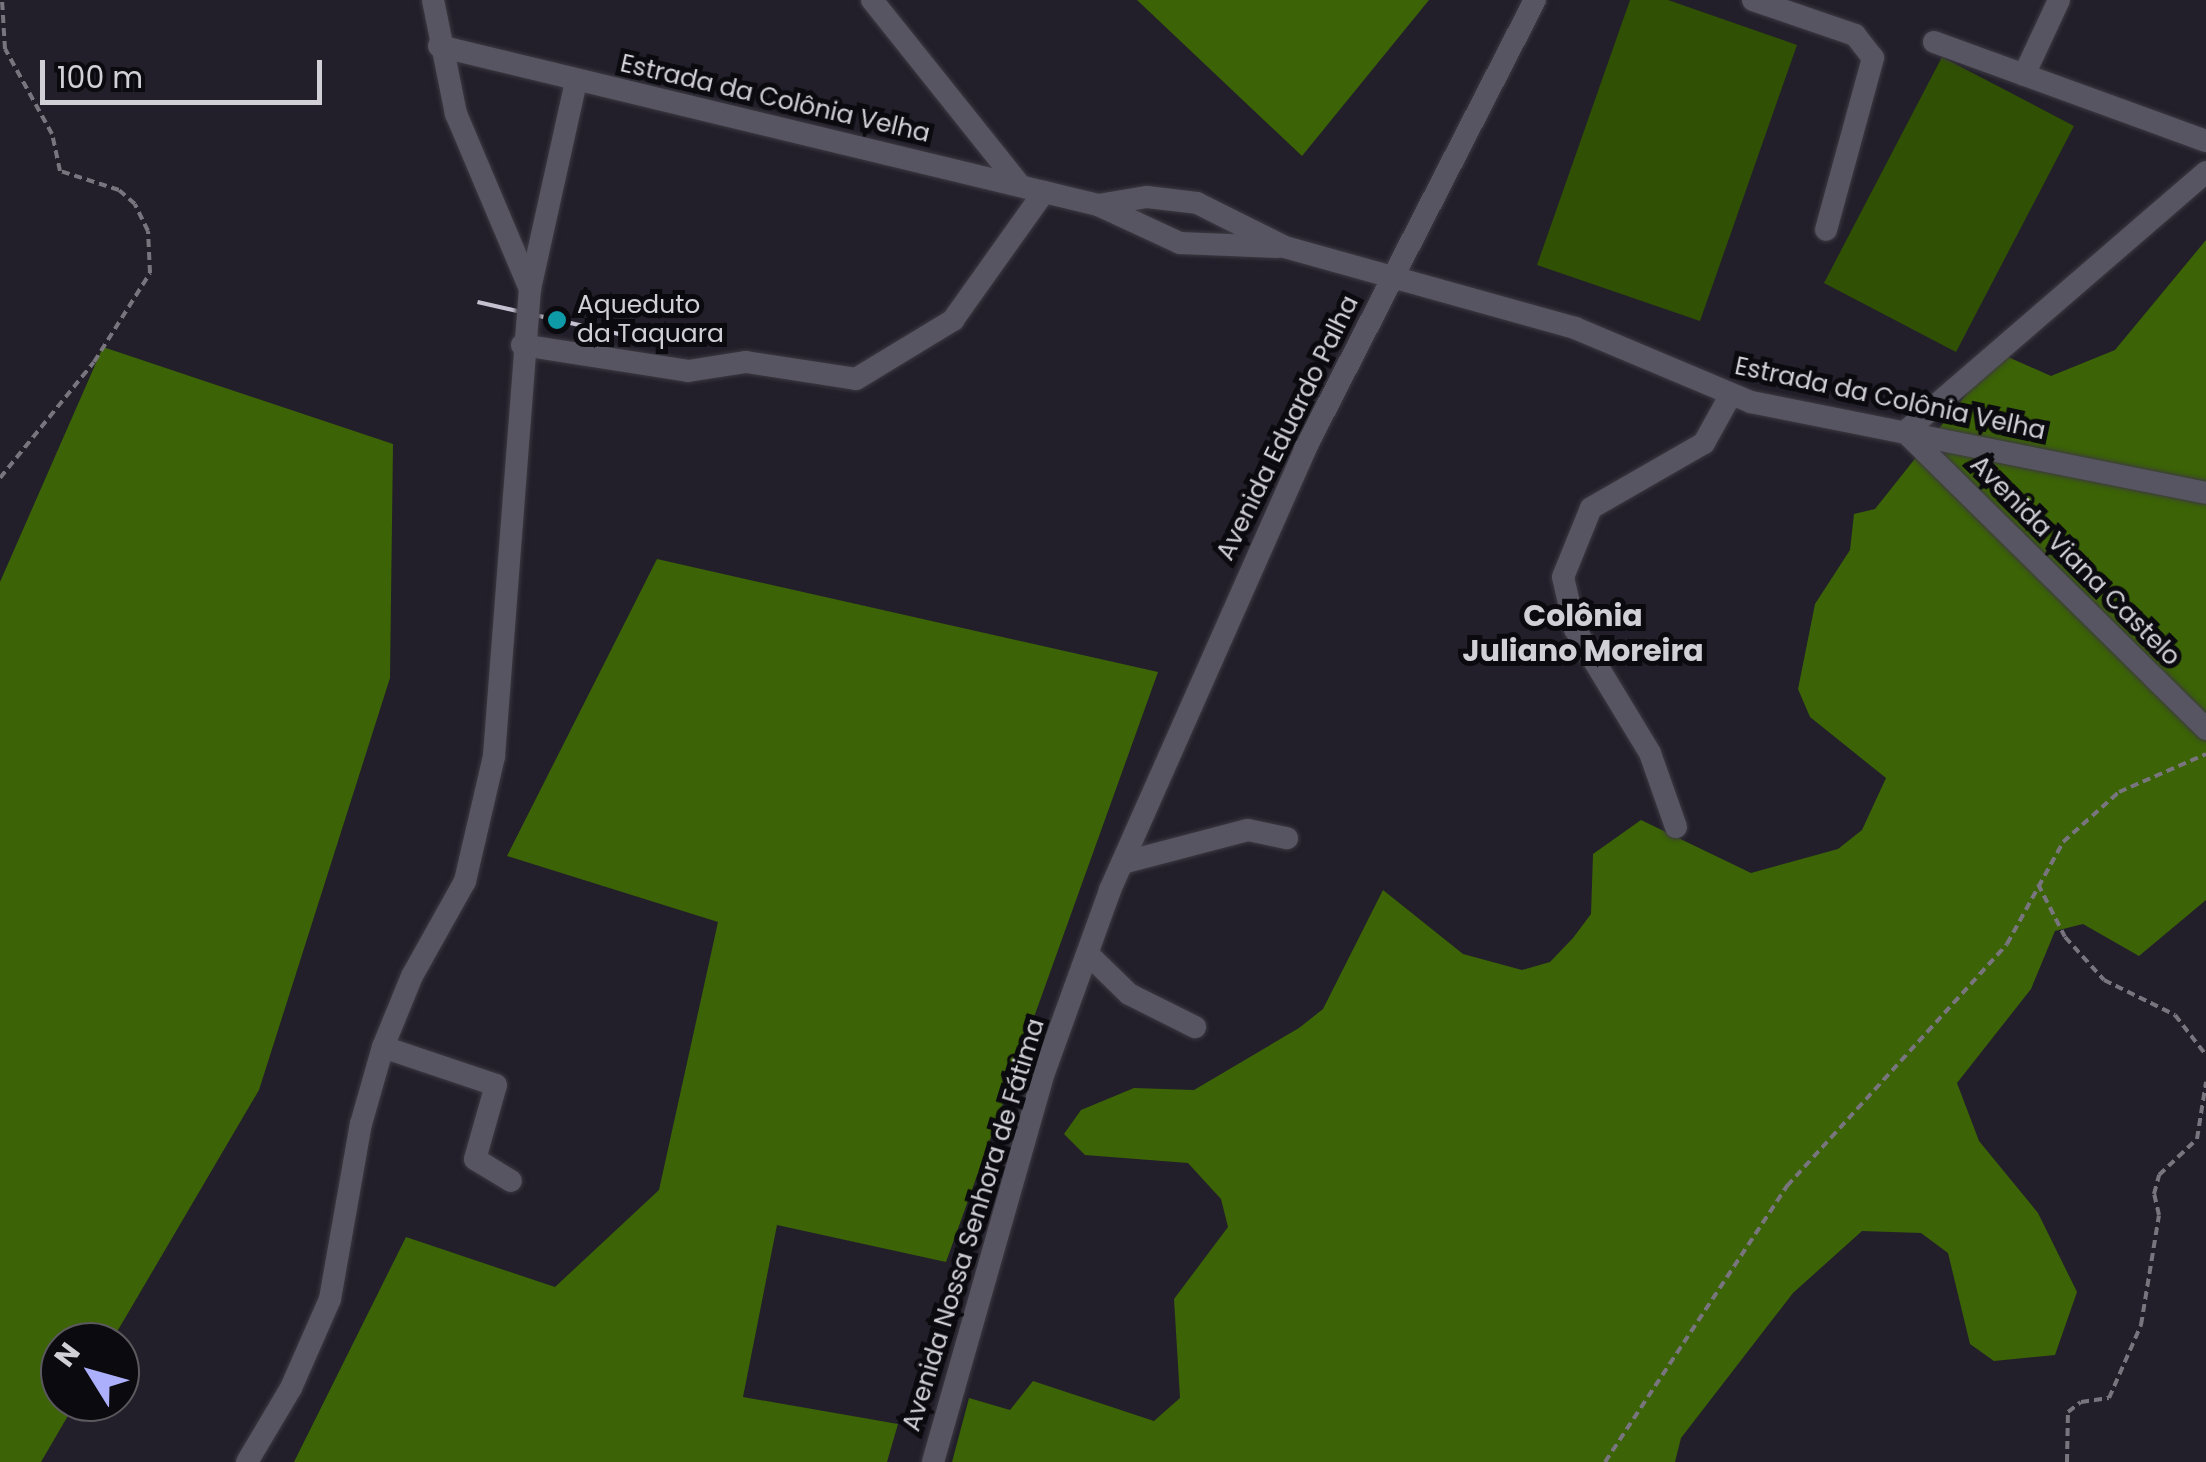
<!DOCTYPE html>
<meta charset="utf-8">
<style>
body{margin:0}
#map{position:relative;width:2206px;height:1462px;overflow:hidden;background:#221f2a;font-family:Poppins,sans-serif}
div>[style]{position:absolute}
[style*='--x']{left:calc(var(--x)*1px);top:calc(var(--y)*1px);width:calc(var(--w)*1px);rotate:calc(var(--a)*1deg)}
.green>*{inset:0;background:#305004}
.forest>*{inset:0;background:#3c6306}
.building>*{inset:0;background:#c5c1d0}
.path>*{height:4px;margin-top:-2px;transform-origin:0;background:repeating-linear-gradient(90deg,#78757e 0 8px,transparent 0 13px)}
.roads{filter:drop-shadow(0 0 2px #3c3941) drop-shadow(0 0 2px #3c3941)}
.minor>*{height:22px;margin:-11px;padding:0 11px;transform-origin:11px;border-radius:11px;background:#585562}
.dots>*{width:28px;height:28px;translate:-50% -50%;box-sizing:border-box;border:5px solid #0b0a0e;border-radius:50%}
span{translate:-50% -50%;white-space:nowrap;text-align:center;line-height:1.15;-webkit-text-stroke:10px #0b0a0e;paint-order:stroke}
.street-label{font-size:25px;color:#d2d0d7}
.poi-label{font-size:25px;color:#d2d0d7}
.left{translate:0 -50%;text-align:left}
.quarter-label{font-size:30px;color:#d2d0d7;font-weight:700}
.north{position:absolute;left:40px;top:1322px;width:100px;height:100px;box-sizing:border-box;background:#0b0a0e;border:2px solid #5b595e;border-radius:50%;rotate:307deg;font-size:28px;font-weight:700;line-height:40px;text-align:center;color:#d2d0d7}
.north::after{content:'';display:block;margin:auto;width:35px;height:45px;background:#acaffb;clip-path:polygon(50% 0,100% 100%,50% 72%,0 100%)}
.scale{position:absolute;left:40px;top:60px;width:282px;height:45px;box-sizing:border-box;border:5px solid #d2d0d7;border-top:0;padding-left:12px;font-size:30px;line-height:35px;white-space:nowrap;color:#d2d0d7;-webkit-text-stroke:8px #0b0a0e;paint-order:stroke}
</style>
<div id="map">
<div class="green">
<i style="clip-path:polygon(1630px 0,1668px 0,1797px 45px,1700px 321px,1537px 265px)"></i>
<i style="clip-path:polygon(1942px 57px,2074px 126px,1956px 352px,1824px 283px)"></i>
</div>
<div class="forest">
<i style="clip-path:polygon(1137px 0,1429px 0,1302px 156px)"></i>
<i style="clip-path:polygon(2206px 240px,2206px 900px,2139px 956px,2083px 924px,2055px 931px,2031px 989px,1957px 1083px,1979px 1141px,2038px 1213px,2077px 1292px,2055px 1355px,1994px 1361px,1970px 1344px,1948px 1253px,1921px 1233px,1862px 1231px,1793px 1293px,1681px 1438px,1675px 1462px,952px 1462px,969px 1398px,1010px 1410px,1033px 1381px,1154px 1421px,1180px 1398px,1174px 1299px,1228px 1227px,1221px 1199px,1188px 1163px,1085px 1155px,1064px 1134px,1081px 1110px,1134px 1088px,1194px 1090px,1299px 1028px,1323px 1009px,1383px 890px,1463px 954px,1522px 970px,1550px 962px,1573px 938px,1591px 914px,1593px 854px,1641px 820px,1751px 873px,1838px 849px,1862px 830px,1886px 778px,1810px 717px,1798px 689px,1815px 604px,1850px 550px,1854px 514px,1875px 509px,1999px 353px,2051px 376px,2115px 350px)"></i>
<i style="clip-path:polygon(103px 347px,393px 444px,390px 678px,259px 1090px,111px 1342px,60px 1342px,60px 1402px,76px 1402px,41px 1462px,0 1462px,0 582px)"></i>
<i style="clip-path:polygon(657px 559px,1158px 672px,946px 1262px,777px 1225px,743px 1397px,898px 1424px,887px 1462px,294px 1462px,406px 1237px,555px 1287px,659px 1190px,718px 922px,507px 856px)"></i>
</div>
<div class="building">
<i style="clip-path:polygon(478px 300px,637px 336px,636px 340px,477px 304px)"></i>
</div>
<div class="path">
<i style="--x:0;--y:478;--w:149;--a:-51"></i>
<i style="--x:94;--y:362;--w:105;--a:-57.8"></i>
<i style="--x:150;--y:273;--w:42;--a:-92.7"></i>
<i style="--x:148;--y:231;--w:30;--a:-116"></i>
<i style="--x:135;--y:204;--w:21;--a:-139"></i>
<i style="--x:119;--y:190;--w:62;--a:-162.1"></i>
<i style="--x:60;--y:171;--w:38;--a:-102"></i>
<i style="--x:52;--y:134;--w:97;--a:-118.9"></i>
<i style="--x:5;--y:49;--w:49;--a:-93.5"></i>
<i style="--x:2038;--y:884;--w:59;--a:63"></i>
<i style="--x:2065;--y:937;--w:58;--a:47.8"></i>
<i style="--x:2104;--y:980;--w:79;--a:26.2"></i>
<i style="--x:2175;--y:1015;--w:51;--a:52.2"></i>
<i style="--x:1605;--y:1462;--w:331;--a:-56.6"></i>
<i style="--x:1787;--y:1186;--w:327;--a:-47.7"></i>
<i style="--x:2007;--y:944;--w:116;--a:-61.2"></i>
<i style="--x:2063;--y:842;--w:75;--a:-41.8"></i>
<i style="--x:2119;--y:792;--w:95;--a:-23.6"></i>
<i style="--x:2067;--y:1462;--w:50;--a:-88.9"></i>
<i style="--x:2068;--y:1412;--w:16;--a:-38"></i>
<i style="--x:2081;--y:1402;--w:28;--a:-8"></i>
<i style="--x:2109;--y:1398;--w:80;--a:-66.3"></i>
<i style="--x:2141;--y:1325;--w:111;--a:-80.7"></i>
<i style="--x:2159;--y:1215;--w:22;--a:-103"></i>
<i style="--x:2154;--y:1194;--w:20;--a:-75"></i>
<i style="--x:2159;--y:1175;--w:52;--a:-43.5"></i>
<i style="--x:2197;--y:1139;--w:58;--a:-81"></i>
</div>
<div class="roads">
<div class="minor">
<i style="--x:872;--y:0;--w:236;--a:51.4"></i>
<i style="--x:1753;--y:0;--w:108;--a:18.9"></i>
<i style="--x:1855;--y:35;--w:29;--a:52"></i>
<i style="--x:1873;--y:58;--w:178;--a:105.3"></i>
<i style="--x:1934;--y:42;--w:289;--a:20"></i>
<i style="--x:439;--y:46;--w:678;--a:13.56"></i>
<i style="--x:1098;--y:205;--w:90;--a:24.9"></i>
<i style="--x:1180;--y:243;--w:98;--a:2.3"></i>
<i style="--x:2024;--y:75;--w:83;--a:-65"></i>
<i style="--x:2206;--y:172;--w:398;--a:139.2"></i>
<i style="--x:1905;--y:432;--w:423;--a:44.6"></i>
<i style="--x:1098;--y:205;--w:50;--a:-9.3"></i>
<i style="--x:1147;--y:197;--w:50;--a:6.8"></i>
<i style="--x:1197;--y:203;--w:98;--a:26.6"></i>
<i style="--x:1285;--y:247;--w:301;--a:15.6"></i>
<i style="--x:1575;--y:328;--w:191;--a:22.8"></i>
<i style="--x:1751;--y:402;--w:464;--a:11.3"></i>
<i style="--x:530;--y:289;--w:213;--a:-77.5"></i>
<i style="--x:522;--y:345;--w:168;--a:8.9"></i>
<i style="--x:688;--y:371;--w:59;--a:-8.8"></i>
<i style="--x:746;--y:362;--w:111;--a:8.8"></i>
<i style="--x:856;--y:379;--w:114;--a:-31.3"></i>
<i style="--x:953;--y:320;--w:157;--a:-54.6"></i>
<i style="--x:1676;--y:827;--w:78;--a:-109.4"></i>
<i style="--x:1650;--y:753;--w:145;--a:-121.2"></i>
<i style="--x:1575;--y:629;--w:53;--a:-103"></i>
<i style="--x:1563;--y:577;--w:74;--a:-67.9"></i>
<i style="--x:1591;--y:508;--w:130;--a:-29.9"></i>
<i style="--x:1704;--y:443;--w:54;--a:-61"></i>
<i style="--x:1122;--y:863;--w:130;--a:-14.7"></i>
<i style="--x:1248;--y:830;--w:40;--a:12"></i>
<i style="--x:1088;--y:954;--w:57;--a:44.3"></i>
<i style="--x:1129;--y:994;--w:74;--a:26.6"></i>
<i style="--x:383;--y:1047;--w:119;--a:18.6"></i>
<i style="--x:496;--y:1085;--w:77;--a:105.8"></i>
<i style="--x:475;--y:1159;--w:42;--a:31.4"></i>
<i style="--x:247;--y:1462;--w:86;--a:-59.3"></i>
<i style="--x:291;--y:1388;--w:97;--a:-66.3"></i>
<i style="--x:330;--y:1299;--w:178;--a:-80"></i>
<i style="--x:361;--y:1124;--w:80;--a:-74.1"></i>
<i style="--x:383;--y:1047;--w:77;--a:-67.8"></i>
<i style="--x:412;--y:976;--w:109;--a:-60.8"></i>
<i style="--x:465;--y:881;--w:128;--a:-76.9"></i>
<i style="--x:494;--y:756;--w:468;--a:-85.6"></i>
<i style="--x:530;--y:289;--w:190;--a:-112.9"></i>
<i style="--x:456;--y:114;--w:116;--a:-101.4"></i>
<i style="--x:933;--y:1462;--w:408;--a:-74.1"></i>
<i style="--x:1045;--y:1070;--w:191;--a:-70.1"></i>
<i style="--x:1110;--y:890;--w:482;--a:-66.1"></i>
<i style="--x:1305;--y:449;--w:504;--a:-62.88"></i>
</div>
</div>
<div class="dots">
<i style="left:557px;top:320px;background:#0f9aa8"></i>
</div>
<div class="street-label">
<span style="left:775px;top:99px;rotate:13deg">Estrada da Colônia Velha</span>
<span style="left:1890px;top:399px;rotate:12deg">Estrada da Colônia Velha</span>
<span style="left:1288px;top:428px;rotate:-64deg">Avenida Eduardo Palha</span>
<span style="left:2075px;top:561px;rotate:45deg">Avenida Viana Castelo</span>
<span style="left:974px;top:1225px;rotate:-73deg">Avenida Nossa Senhora de Fátima</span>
</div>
<div class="poi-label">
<span class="left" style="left:577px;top:320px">Aqueduto<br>da Taquara</span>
</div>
<div class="quarter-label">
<span style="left:1583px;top:633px">Colônia<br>Juliano Moreira</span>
</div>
<div class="north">N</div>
<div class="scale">100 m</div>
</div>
